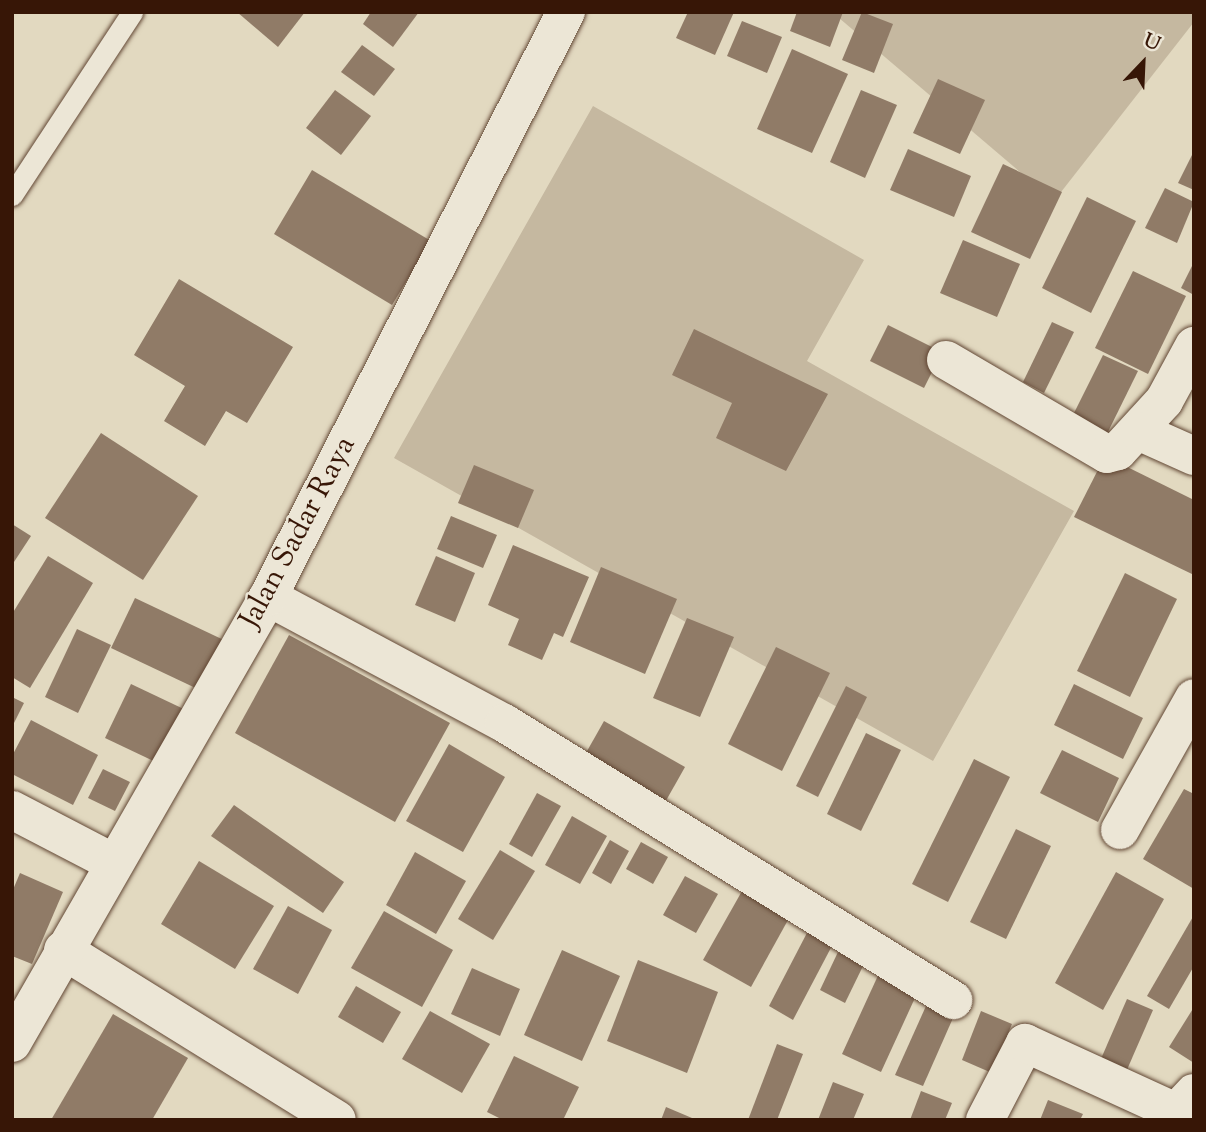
<!DOCTYPE html>
<style>
body{margin:0}
#map{position:relative;width:1206px;height:1132px;overflow:hidden;background:#e2d9c0;font-family:"Sorts Mill Goudy",serif}
div>[style]{position:absolute}
[style*='--x']{left:calc(var(--x)*1px);top:calc(var(--y)*1px);width:calc(var(--w)*1px);rotate:calc(var(--a)*1deg)}
.green>*{inset:0;background:#c5b8a0}
.building>*{inset:0;background:#907b67}
.roads{filter:drop-shadow(0 0 2px #624734) drop-shadow(0 0 2px #624734)}
.lane>*{height:21px;margin:-10.5px;padding:0 10.5px;transform-origin:10.5px;border-radius:10.5px;background:#ece6d6}
.street>*{height:38px;margin:-19px;padding:0 19px;transform-origin:19px;border-radius:19px;background:#ece6d6}
.secondary>*{height:38px;margin:-19px;padding:0 19px;transform-origin:19px;border-radius:19px;background:#ece6d6}
span{translate:-50% -50%;white-space:nowrap;text-align:center;line-height:1.15;-webkit-text-stroke:5px #ece6d6;paint-order:stroke}
.street-label{font-size:30px;color:#371606}
.frame{position:absolute;inset:0;border:14px solid #371606;pointer-events:none}
.north{position:absolute;left:1108px;top:28px;width:70px;height:70px;-webkit-text-stroke:5px #ece6d6;paint-order:stroke;rotate:23deg;font-size:19px;font-weight:700;line-height:28px;text-align:center;color:#371606}
.north::after{content:'';display:block;margin:auto;width:24px;height:32px;background:#371606;clip-path:polygon(50% 0,100% 100%,50% 72%,0 100%)}
</style>
<div id="map">
<div class="green">
<i style="clip-path:polygon(832px 12px,1194px 12px,1194px 22px,1054px 201px)"></i>
<i style="clip-path:polygon(593px 106px,864px 260px,807px 361px,1074px 511px,933px 761px,394px 458px)"></i>
</div>
<div class="building">
<i style="clip-path:polygon(237px 12px,305px 12px,278px 47px)"></i>
<i style="clip-path:polygon(371px 12px,419px 12px,393px 47px,363px 24px)"></i>
<i style="clip-path:polygon(688px 12px,734px 12px,715px 55px,676px 38px)"></i>
<i style="clip-path:polygon(797px 12px,843px 12px,830px 47px,790px 31px)"></i>
<i style="clip-path:polygon(862px 12px,893px 24px,874px 73px,842px 60px)"></i>
<i style="clip-path:polygon(742px 21px,782px 37px,767px 73px,727px 56px)"></i>
<i style="clip-path:polygon(362px 45px,395px 69px,374px 96px,341px 72px)"></i>
<i style="clip-path:polygon(792px 49px,848px 74px,812px 153px,757px 129px)"></i>
<i style="clip-path:polygon(938px 79px,985px 100px,960px 154px,913px 133px)"></i>
<i style="clip-path:polygon(335px 90px,371px 116px,341px 155px,306px 128px)"></i>
<i style="clip-path:polygon(861px 90px,897px 105px,865px 178px,830px 162px)"></i>
<i style="clip-path:polygon(908px 149px,971px 176px,954px 217px,890px 190px)"></i>
<i style="clip-path:polygon(1194px 151px,1194px 190px,1178px 183px)"></i>
<i style="clip-path:polygon(1003px 164px,1062px 192px,1030px 259px,971px 232px)"></i>
<i style="clip-path:polygon(312px 170px,431px 241px,392px 305px,274px 234px)"></i>
<i style="clip-path:polygon(1165px 188px,1194px 202px,1177px 243px,1145px 228px)"></i>
<i style="clip-path:polygon(1087px 197px,1136px 221px,1091px 313px,1042px 288px)"></i>
<i style="clip-path:polygon(963px 240px,1020px 264px,997px 317px,940px 293px)"></i>
<i style="clip-path:polygon(1194px 262px,1194px 295px,1181px 288px)"></i>
<i style="clip-path:polygon(1133px 271px,1186px 296px,1148px 374px,1095px 348px)"></i>
<i style="clip-path:polygon(179px 279px,293px 347px,247px 423px,226px 411px,205px 446px,164px 421px,185px 386px,134px 355px)"></i>
<i style="clip-path:polygon(1052px 322px,1074px 332px,1044px 393px,1023px 382px)"></i>
<i style="clip-path:polygon(888px 325px,942px 352px,924px 388px,870px 361px)"></i>
<i style="clip-path:polygon(694px 329px,828px 394px,786px 471px,716px 438px,732px 403px,672px 375px)"></i>
<i style="clip-path:polygon(1103px 355px,1138px 371px,1103px 442px,1068px 425px)"></i>
<i style="clip-path:polygon(101px 433px,198px 496px,143px 580px,45px 518px)"></i>
<i style="clip-path:polygon(1105px 456px,1194px 500px,1194px 575px,1074px 517px)"></i>
<i style="clip-path:polygon(474px 465px,534px 490px,518px 528px,458px 503px)"></i>
<i style="clip-path:polygon(451px 516px,497px 535px,483px 568px,437px 549px)"></i>
<i style="clip-path:polygon(12px 524px,31px 536px,12px 565px)"></i>
<i style="clip-path:polygon(513px 545px,589px 577px,563px 637px,554px 633px,542px 660px,508px 645px,519px 619px,488px 605px)"></i>
<i style="clip-path:polygon(48px 556px,93px 583px,30px 688px,12px 677px,12px 614px)"></i>
<i style="clip-path:polygon(436px 556px,475px 573px,455px 622px,415px 605px)"></i>
<i style="clip-path:polygon(601px 567px,677px 599px,645px 674px,570px 642px)"></i>
<i style="clip-path:polygon(1125px 573px,1177px 599px,1130px 697px,1077px 671px)"></i>
<i style="clip-path:polygon(135px 598px,228px 642px,204px 692px,111px 648px)"></i>
<i style="clip-path:polygon(687px 618px,734px 637px,700px 717px,653px 698px)"></i>
<i style="clip-path:polygon(77px 629px,111px 645px,78px 713px,45px 697px)"></i>
<i style="clip-path:polygon(289px 635px,450px 723px,395px 822px,235px 733px)"></i>
<i style="clip-path:polygon(776px 647px,830px 673px,782px 771px,728px 744px)"></i>
<i style="clip-path:polygon(131px 684px,190px 712px,164px 766px,105px 738px)"></i>
<i style="clip-path:polygon(1074px 684px,1143px 718px,1123px 759px,1054px 725px)"></i>
<i style="clip-path:polygon(846px 686px,867px 697px,818px 797px,796px 786px)"></i>
<i style="clip-path:polygon(12px 697px,24px 703px,12px 727px)"></i>
<i style="clip-path:polygon(31px 720px,98px 755px,73px 805px,12px 774px,12px 756px)"></i>
<i style="clip-path:polygon(604px 721px,685px 767px,663px 806px,582px 760px)"></i>
<i style="clip-path:polygon(866px 733px,901px 750px,861px 831px,827px 814px)"></i>
<i style="clip-path:polygon(449px 744px,505px 777px,463px 852px,406px 821px)"></i>
<i style="clip-path:polygon(1062px 750px,1119px 778px,1098px 822px,1040px 793px)"></i>
<i style="clip-path:polygon(974px 759px,1010px 777px,948px 902px,912px 884px)"></i>
<i style="clip-path:polygon(103px 769px,130px 782px,115px 811px,88px 798px)"></i>
<i style="clip-path:polygon(1184px 789px,1194px 794px,1194px 889px,1143px 859px)"></i>
<i style="clip-path:polygon(537px 793px,561px 806px,532px 857px,509px 844px)"></i>
<i style="clip-path:polygon(234px 805px,344px 882px,323px 913px,211px 836px)"></i>
<i style="clip-path:polygon(572px 816px,607px 836px,580px 884px,545px 865px)"></i>
<i style="clip-path:polygon(1016px 829px,1051px 846px,1006px 939px,970px 922px)"></i>
<i style="clip-path:polygon(610px 840px,629px 851px,611px 884px,592px 873px)"></i>
<i style="clip-path:polygon(641px 842px,668px 857px,653px 884px,626px 869px)"></i>
<i style="clip-path:polygon(500px 850px,535px 871px,493px 940px,458px 919px)"></i>
<i style="clip-path:polygon(415px 852px,466px 881px,436px 934px,386px 905px)"></i>
<i style="clip-path:polygon(199px 861px,274px 906px,235px 969px,161px 924px)"></i>
<i style="clip-path:polygon(1116px 872px,1164px 899px,1103px 1010px,1055px 983px)"></i>
<i style="clip-path:polygon(20px 873px,63px 892px,32px 964px,12px 956px,12px 892px)"></i>
<i style="clip-path:polygon(685px 876px,718px 894px,696px 933px,663px 915px)"></i>
<i style="clip-path:polygon(746px 884px,793px 911px,751px 987px,703px 960px)"></i>
<i style="clip-path:polygon(288px 906px,332px 930px,298px 994px,253px 969px)"></i>
<i style="clip-path:polygon(384px 911px,453px 950px,422px 1007px,351px 968px)"></i>
<i style="clip-path:polygon(1194px 915px,1194px 966px,1169px 1009px,1147px 996px)"></i>
<i style="clip-path:polygon(809px 929px,834px 942px,793px 1020px,769px 1006px)"></i>
<i style="clip-path:polygon(562px 950px,620px 976px,582px 1061px,524px 1035px)"></i>
<i style="clip-path:polygon(838px 952px,864px 964px,845px 1003px,820px 990px)"></i>
<i style="clip-path:polygon(638px 960px,718px 992px,687px 1073px,607px 1041px)"></i>
<i style="clip-path:polygon(472px 968px,520px 989px,500px 1036px,451px 1014px)"></i>
<i style="clip-path:polygon(881px 969px,920px 987px,881px 1072px,842px 1054px)"></i>
<i style="clip-path:polygon(356px 986px,401px 1012px,383px 1043px,338px 1017px)"></i>
<i style="clip-path:polygon(1127px 999px,1153px 1010px,1126px 1072px,1100px 1061px)"></i>
<i style="clip-path:polygon(926px 1006px,953px 1018px,923px 1086px,895px 1075px)"></i>
<i style="clip-path:polygon(1194px 1007px,1194px 1063px,1169px 1047px)"></i>
<i style="clip-path:polygon(430px 1011px,490px 1044px,462px 1093px,402px 1059px)"></i>
<i style="clip-path:polygon(981px 1011px,1012px 1024px,992px 1073px,962px 1060px)"></i>
<i style="clip-path:polygon(113px 1014px,188px 1058px,152px 1120px,51px 1120px)"></i>
<i style="clip-path:polygon(777px 1044px,803px 1054px,777px 1120px,748px 1120px)"></i>
<i style="clip-path:polygon(514px 1056px,579px 1087px,563px 1120px,503px 1120px,487px 1112px)"></i>
<i style="clip-path:polygon(833px 1082px,864px 1094px,853px 1120px,818px 1120px)"></i>
<i style="clip-path:polygon(921px 1091px,952px 1103px,945px 1120px,910px 1120px)"></i>
<i style="clip-path:polygon(1048px 1100px,1083px 1114px,1080px 1120px,1040px 1120px)"></i>
<i style="clip-path:polygon(666px 1107px,692px 1118px,691px 1120px,661px 1120px)"></i>
</div>
<div class="roads">
<div class="lane">
<i style="--x:12;--y:195;--w:219;--a:-56.7"></i>
</div>
<div class="street">
<i style="--x:946;--y:360;--w:186;--a:30.3"></i>
<i style="--x:1107;--y:454;--w:11;--a:-15"></i>
<i style="--x:1118;--y:451;--w:68;--a:-47.4"></i>
<i style="--x:1164;--y:401;--w:63;--a:-61.4"></i>
<i style="--x:1138;--y:431;--w:61;--a:24.1"></i>
<i style="--x:268;--y:597;--w:268;--a:28.1"></i>
<i style="--x:504;--y:723;--w:528;--a:31.67"></i>
<i style="--x:12;--y:810;--w:113;--a:27.5"></i>
<i style="--x:1120;--y:830;--w:151;--a:-60.7"></i>
<i style="--x:63;--y:950;--w:322;--a:31.8"></i>
<i style="--x:985;--y:1120;--w:87;--a:-62.5"></i>
<i style="--x:1025;--y:1043;--w:158;--a:24.6"></i>
<i style="--x:1169;--y:1109;--w:10;--a:0"></i>
<i style="--x:1179;--y:1109;--w:22;--a:-47"></i>
</div>
<div class="secondary">
<i style="--x:12;--y:1043;--w:514;--a:-60.14"></i>
<i style="--x:268;--y:597;--w:657;--a:-63.01"></i>
</div>
</div>
<div class="street-label">
<span style="left:299px;top:533px;rotate:-62deg">Jalan Sadar Raya</span>
</div>
<div class="frame"></div>
<div class="north">U</div>
</div>
